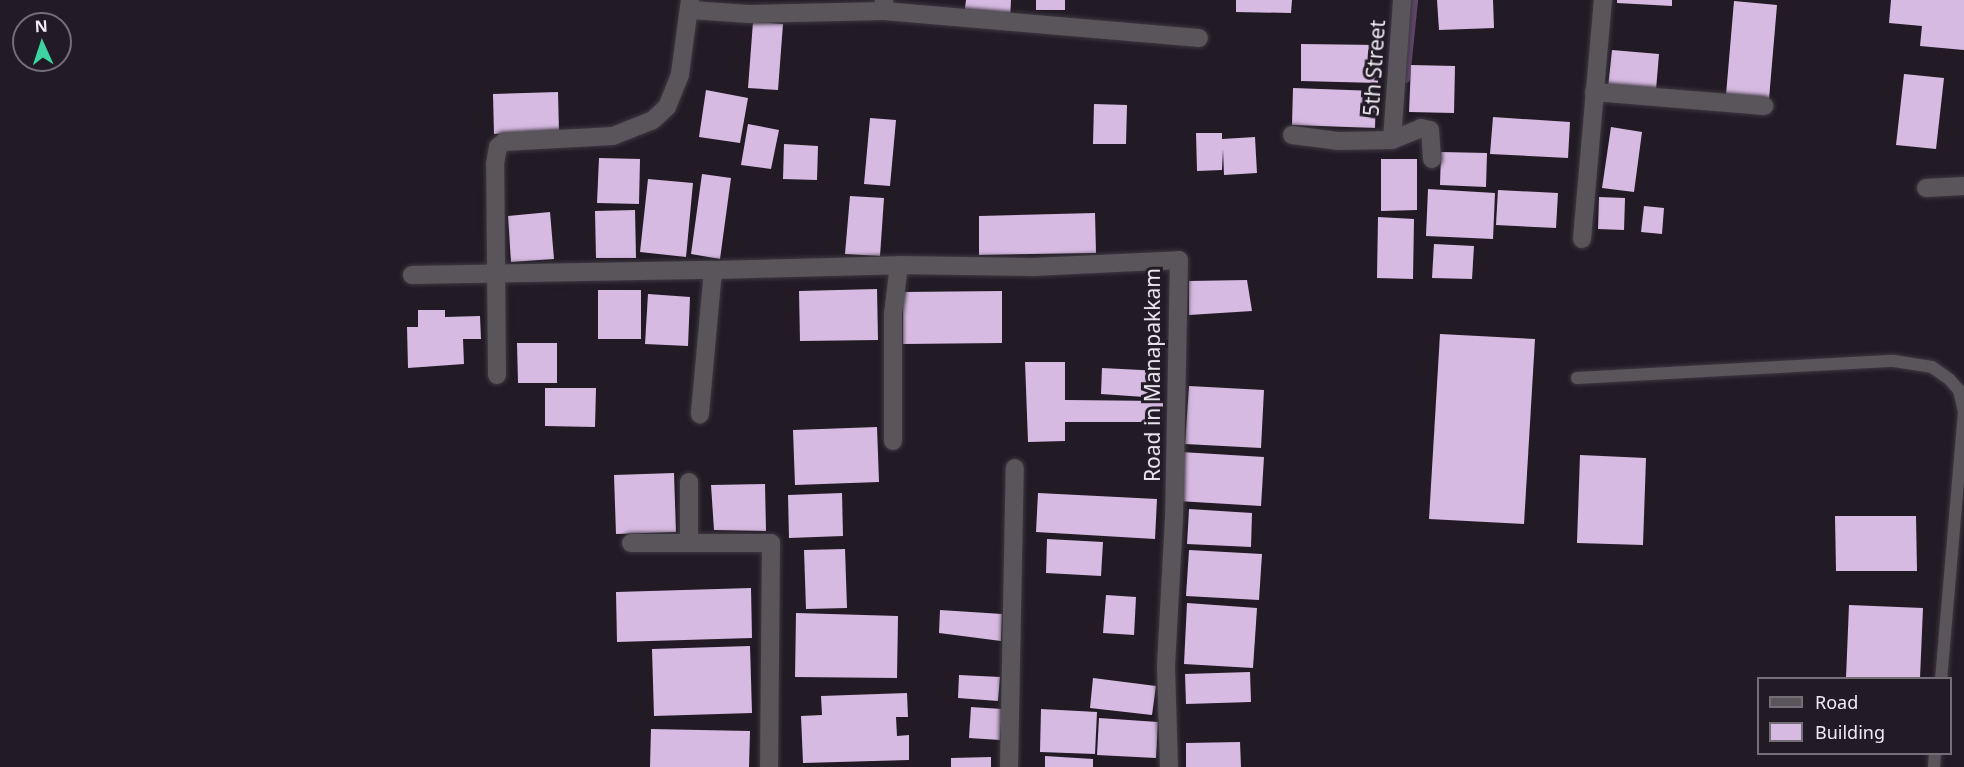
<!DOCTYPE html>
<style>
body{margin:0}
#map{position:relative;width:1964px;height:767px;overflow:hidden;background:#221b25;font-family:"Noto Sans",sans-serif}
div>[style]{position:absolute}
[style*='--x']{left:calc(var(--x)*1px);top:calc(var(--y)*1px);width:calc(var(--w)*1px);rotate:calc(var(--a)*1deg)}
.stream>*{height:9px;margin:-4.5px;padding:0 4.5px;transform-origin:4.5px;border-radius:4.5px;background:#5f4769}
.building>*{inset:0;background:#d7bae2}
.roads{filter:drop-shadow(0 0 2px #3f3842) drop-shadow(0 0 2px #3f3842)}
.lane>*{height:12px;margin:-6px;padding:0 6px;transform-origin:6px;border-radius:6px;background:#59555a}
.street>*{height:18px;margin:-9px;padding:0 9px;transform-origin:9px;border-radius:9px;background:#59555a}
span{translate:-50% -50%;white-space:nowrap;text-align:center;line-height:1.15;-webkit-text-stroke:6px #221b25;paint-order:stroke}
.street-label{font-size:21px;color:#f0ebf3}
.legend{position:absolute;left:1757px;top:677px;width:195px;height:78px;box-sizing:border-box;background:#221b25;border:2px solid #746e77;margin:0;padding:8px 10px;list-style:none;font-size:18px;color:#f0ebf3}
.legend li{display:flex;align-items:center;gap:12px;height:30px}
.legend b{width:30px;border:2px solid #746e77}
.north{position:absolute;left:12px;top:12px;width:60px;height:60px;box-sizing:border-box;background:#221b25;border:2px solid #746e77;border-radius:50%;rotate:357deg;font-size:16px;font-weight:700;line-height:24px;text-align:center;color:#f0ebf3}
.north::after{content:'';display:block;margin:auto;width:21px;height:27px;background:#3ed4a2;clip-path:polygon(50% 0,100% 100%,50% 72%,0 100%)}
</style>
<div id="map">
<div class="stream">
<i style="--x:1405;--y:78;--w:78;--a:-84.1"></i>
</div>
<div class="building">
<i style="clip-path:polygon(966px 0,1011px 0,1010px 19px,964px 16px)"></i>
<i style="clip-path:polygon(1036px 0,1065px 0,1065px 10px,1036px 10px)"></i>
<i style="clip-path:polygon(1236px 0,1292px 0,1291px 13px,1236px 12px)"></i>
<i style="clip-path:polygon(1437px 0,1493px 0,1494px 28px,1439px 30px)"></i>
<i style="clip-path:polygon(1617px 0,1672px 0,1672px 6px,1617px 3px)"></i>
<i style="clip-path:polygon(1891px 0,1964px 0,1964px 50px,1920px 46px,1922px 26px,1889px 23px)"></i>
<i style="clip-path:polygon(1734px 1px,1777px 5px,1769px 99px,1726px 95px)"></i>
<i style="clip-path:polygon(753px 22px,783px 24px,778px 90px,748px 88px)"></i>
<i style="clip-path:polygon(1301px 44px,1379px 45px,1378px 83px,1301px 81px)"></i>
<i style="clip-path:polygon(1612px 50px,1659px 54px,1656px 90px,1608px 87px)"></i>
<i style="clip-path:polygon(1411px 65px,1455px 66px,1454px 113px,1409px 112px)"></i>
<i style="clip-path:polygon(1904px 74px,1944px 78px,1936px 149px,1896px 145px)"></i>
<i style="clip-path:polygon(1293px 88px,1376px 91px,1375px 128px,1292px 125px)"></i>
<i style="clip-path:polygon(706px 90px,748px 98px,740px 143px,699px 137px)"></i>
<i style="clip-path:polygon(558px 92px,559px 132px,494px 134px,493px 94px)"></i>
<i style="clip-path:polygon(1094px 104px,1127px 105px,1126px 144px,1093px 144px)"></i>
<i style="clip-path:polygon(1493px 117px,1570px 122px,1568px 158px,1490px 154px)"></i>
<i style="clip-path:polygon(870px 118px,896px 120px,890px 186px,864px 184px)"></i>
<i style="clip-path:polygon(748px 124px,779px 130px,771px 169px,741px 165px)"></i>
<i style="clip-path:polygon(1611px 127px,1642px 132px,1634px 192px,1602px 188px)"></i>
<i style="clip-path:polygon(1196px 133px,1222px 133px,1222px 139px,1255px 137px,1257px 173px,1224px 175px,1223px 149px,1222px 170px,1197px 171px)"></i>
<i style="clip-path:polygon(784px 144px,818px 146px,817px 180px,783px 179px)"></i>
<i style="clip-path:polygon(1441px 152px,1487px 153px,1486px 187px,1440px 185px)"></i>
<i style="clip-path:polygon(599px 158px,640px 159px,639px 204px,597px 203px)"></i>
<i style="clip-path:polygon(1381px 159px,1417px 159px,1417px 210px,1381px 211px)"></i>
<i style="clip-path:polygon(702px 174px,731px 178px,720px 259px,691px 254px)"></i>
<i style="clip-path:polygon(648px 179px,693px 183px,686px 257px,640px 252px)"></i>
<i style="clip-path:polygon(1428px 189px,1495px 193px,1493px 239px,1426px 236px)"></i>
<i style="clip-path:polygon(1498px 190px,1558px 193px,1556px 228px,1496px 225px)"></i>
<i style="clip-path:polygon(850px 196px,884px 198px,880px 256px,845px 254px)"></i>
<i style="clip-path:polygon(1599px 197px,1625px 198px,1624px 230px,1598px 229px)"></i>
<i style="clip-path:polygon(1644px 206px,1664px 208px,1662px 234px,1641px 232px)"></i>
<i style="clip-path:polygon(635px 210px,636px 258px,596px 258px,595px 211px)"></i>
<i style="clip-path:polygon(550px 212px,554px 259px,511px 262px,508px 216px)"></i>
<i style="clip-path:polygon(1095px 213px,1096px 253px,979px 255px,979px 216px)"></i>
<i style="clip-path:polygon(1378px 217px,1414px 219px,1413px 279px,1377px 278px)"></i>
<i style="clip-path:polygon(1434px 244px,1474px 246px,1472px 279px,1432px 278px)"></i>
<i style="clip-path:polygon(1247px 280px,1252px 311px,1189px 315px,1189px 281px)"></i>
<i style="clip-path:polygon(877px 289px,878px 340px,800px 341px,799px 291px)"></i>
<i style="clip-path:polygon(598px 290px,641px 290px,641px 339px,598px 339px)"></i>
<i style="clip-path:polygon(1002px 291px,1002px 343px,903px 344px,903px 292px)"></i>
<i style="clip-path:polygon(648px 294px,690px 297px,688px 346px,645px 344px)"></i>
<i style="clip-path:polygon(418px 310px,445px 310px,445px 317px,480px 316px,481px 339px,463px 339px,464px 364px,408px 368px,407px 327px,418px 327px)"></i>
<i style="clip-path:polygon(1440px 334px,1535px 339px,1524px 524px,1429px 519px)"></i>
<i style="clip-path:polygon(517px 343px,557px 343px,557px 383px,518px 383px)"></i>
<i style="clip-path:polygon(1025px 362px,1065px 362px,1065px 400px,1163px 401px,1163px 422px,1065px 422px,1065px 441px,1028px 442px)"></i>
<i style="clip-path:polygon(1102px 368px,1161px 371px,1159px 398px,1101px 394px)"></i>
<i style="clip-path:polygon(1189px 386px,1264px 390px,1261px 448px,1185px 444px)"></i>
<i style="clip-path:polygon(545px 388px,596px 388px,595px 427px,545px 426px)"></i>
<i style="clip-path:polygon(877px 427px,879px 482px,795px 485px,793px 430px)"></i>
<i style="clip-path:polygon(1181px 452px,1264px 457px,1261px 506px,1178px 501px)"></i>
<i style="clip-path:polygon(1580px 455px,1646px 458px,1643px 545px,1577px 543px)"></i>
<i style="clip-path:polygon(674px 473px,676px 532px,616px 534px,614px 475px)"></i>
<i style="clip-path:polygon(765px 484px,766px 531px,714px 530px,711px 485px)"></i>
<i style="clip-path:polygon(842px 493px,843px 536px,789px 538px,788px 495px)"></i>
<i style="clip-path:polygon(1038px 493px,1157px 499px,1155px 539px,1036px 532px)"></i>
<i style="clip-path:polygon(1189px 509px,1252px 513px,1251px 547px,1187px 544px)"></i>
<i style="clip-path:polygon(1835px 516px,1916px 516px,1917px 571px,1836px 571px)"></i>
<i style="clip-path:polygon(1047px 539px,1103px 542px,1101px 576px,1046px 573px)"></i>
<i style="clip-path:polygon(845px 549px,847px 608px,806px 609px,804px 550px)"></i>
<i style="clip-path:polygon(1189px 550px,1262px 554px,1259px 600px,1186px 596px)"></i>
<i style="clip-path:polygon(751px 588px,752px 638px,617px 642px,616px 592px)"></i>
<i style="clip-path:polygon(1106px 595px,1136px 597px,1134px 635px,1103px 633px)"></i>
<i style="clip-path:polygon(1187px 603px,1257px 608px,1253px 668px,1184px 664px)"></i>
<i style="clip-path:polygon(1849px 605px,1923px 608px,1920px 678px,1846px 678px)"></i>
<i style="clip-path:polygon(940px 610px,1002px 614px,1001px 641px,939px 633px)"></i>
<i style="clip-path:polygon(796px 613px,898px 616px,897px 678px,795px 677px)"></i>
<i style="clip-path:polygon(750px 646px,752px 713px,654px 716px,652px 649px)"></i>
<i style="clip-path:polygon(1250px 672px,1251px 702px,1186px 704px,1185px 674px)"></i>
<i style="clip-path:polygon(959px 675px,1000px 677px,998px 701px,958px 698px)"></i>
<i style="clip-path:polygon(1093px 678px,1156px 686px,1152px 715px,1090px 708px)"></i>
<i style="clip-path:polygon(907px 693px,908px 717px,896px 717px,897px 736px,909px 735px,909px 760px,803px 763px,801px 716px,822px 715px,821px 696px)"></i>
<i style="clip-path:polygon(971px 707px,1002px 709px,1000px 740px,969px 738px)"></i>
<i style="clip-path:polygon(1041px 709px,1097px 712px,1095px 754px,1040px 752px)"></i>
<i style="clip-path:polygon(1099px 718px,1158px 722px,1156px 758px,1097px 755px)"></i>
<i style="clip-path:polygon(651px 729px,750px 731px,749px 767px,650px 767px)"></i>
<i style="clip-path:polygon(1240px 742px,1241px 767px,1186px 767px,1186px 743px)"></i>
<i style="clip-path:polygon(1045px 756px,1093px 759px,1093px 767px,1045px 767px)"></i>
<i style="clip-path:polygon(991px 757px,991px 767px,951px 767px,951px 758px)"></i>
</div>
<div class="roads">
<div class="lane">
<i style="--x:1577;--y:378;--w:317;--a:-3.1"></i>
<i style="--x:1894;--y:361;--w:38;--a:9"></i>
<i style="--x:1932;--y:367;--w:21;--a:35"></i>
<i style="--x:1949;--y:379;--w:15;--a:48"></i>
<i style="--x:1959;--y:390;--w:23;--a:77"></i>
<i style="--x:1964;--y:412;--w:267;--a:94.9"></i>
<i style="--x:1934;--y:767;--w:13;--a:-86"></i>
</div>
<div class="street">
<i style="--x:691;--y:10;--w:58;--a:3.9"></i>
<i style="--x:749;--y:14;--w:135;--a:-1.3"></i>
<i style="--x:884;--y:11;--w:11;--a:-90"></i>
<i style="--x:884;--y:11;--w:316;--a:4.9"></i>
<i style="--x:1594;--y:92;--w:171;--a:4.7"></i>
<i style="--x:1292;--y:135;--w:46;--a:7.4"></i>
<i style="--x:1338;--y:141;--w:54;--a:-1.1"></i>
<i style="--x:1392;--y:140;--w:31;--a:-22"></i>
<i style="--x:1421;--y:128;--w:9;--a:13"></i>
<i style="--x:1430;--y:130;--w:29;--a:86"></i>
<i style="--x:1392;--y:140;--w:140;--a:-85.9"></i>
<i style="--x:1926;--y:188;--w:38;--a:-3"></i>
<i style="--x:1582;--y:239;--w:240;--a:-85"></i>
<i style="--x:713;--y:270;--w:186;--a:-1.5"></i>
<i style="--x:899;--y:265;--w:134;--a:0.9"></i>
<i style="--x:1033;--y:267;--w:146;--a:-2.7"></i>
<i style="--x:1179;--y:260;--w:258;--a:91.1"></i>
<i style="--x:1174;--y:518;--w:149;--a:93.1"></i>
<i style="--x:1166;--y:667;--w:100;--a:88.3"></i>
<i style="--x:412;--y:275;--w:301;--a:-1"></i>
<i style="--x:713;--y:270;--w:145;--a:95.2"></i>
<i style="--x:497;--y:375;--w:211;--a:-90.5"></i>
<i style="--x:495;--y:164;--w:17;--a:-80"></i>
<i style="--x:498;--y:147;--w:8;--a:-40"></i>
<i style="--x:504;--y:142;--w:109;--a:-3.2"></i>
<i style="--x:613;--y:136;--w:43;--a:-21.8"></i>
<i style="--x:653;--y:120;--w:19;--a:-43"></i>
<i style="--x:667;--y:107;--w:35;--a:-68"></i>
<i style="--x:680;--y:74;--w:75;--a:-82.3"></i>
<i style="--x:893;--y:441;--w:127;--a:-90"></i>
<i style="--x:893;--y:314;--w:49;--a:-83"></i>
<i style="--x:631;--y:543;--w:140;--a:0"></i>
<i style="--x:771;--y:543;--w:224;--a:90.5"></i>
<i style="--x:689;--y:543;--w:61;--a:-90"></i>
<i style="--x:1009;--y:767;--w:299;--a:-88.9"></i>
</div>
</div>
<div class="street-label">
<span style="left:1374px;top:68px;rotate:-86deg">5th Street</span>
<span style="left:1152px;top:375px;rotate:-90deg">Road in Manapakkam</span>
</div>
<ul class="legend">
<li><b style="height:8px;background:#59555a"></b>Road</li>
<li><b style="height:16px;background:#d7bae2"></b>Building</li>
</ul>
<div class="north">N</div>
</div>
